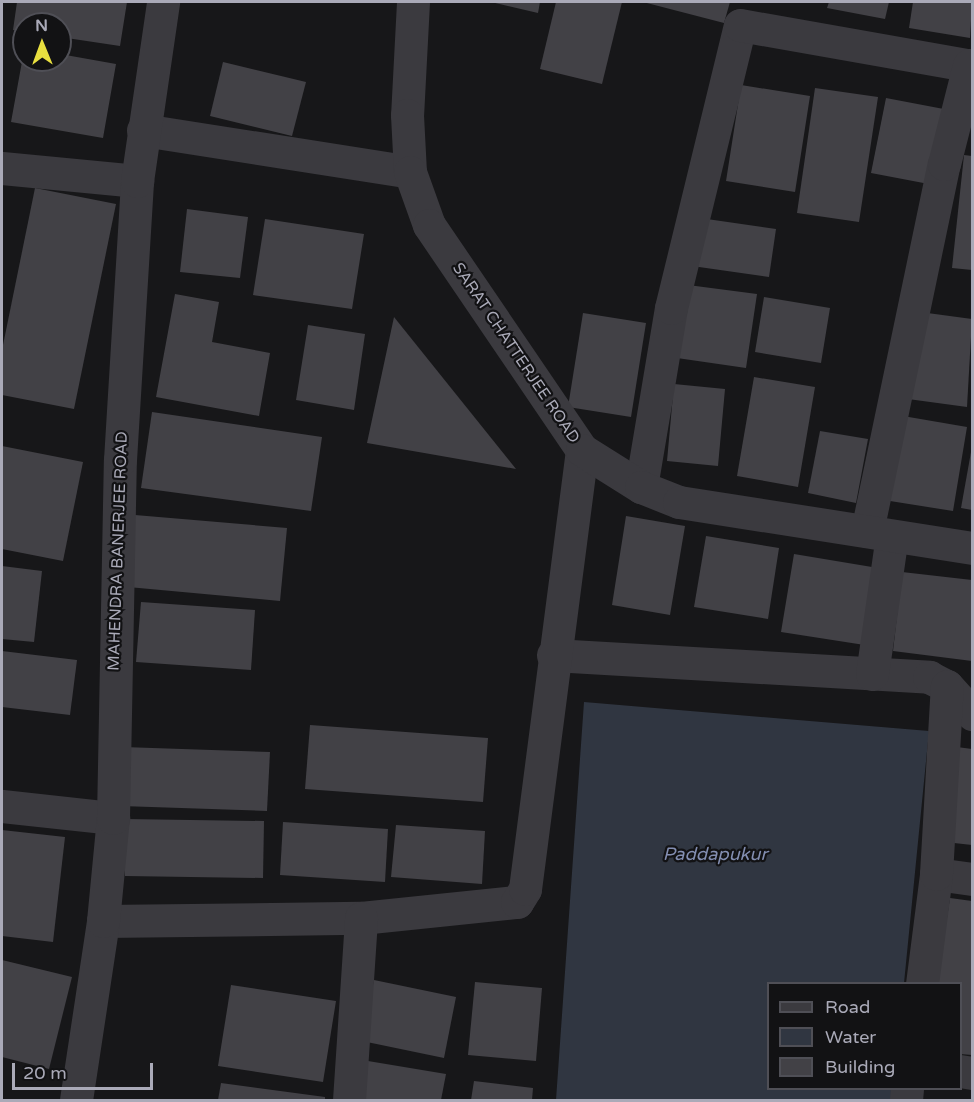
<!DOCTYPE html>
<style>
body{margin:0}
#map{position:relative;width:974px;height:1102px;overflow:hidden;background:#171719;font-family:"Varela Round",sans-serif}
div>[style]{position:absolute}
[style*='--x']{left:calc(var(--x)*1px);top:calc(var(--y)*1px);width:calc(var(--w)*1px);rotate:calc(var(--a)*1deg)}
.water>*{inset:0;background:#303641}
.building>*{inset:0;background:#424146}
.minor>*{height:33px;margin:-16.5px;padding:0 16.5px;transform-origin:16.5px;border-radius:16.5px;background:#3b3a3f}
.tertiary>*{height:33px;margin:-16.5px;padding:0 16.5px;transform-origin:16.5px;border-radius:16.5px;background:#3b3a3f}
span{translate:-50% -50%;white-space:nowrap;text-align:center;line-height:1.15;-webkit-text-stroke:4.5px #121214;paint-order:stroke}
.street-label{font-size:16px;color:#aaaab8}
.water-label{font-size:18px;color:#838eb1;font-style:italic}
.frame{position:absolute;inset:0;border:3px solid #aaaab8;pointer-events:none}
.legend{position:absolute;left:767px;top:982px;width:195px;height:108px;box-sizing:border-box;background:#121214;border:2px solid #4f4f56;margin:0;padding:8px 10px;list-style:none;font-size:18px;color:#aaaab8}
.legend li{display:flex;align-items:center;gap:12px;height:30px}
.legend b{width:30px;border:2px solid #4f4f56}
.north{position:absolute;left:12px;top:12px;width:60px;height:60px;box-sizing:border-box;background:#121214;border:2px solid #4f4f56;border-radius:50%;rotate:359deg;font-size:16px;font-weight:700;line-height:24px;text-align:center;color:#aaaab8}
.north::after{content:'';display:block;margin:auto;width:21px;height:27px;background:#e8df3f;clip-path:polygon(50% 0,100% 100%,50% 72%,0 100%)}
.scale{position:absolute;left:12px;top:1063px;width:141px;height:27px;box-sizing:border-box;border:3px solid #aaaab8;border-top:0;padding-left:8px;font-size:18px;line-height:21px;white-space:nowrap;color:#aaaab8;-webkit-text-stroke:4px #121214;paint-order:stroke}
</style>
<div id="map">
<div class="water">
<i style="clip-path:polygon(584px 702px,929px 731px,904px 983px,768px 984px,768px 1088px,893px 1089px,892px 1100px,556px 1100px)"></i>
</div>
<div class="building">
<i style="clip-path:polygon(17px 2px,127px 2px,120px 46px,60px 37px,60px 24px,24px 24px,24px 32px,13px 30px)"></i>
<i style="clip-path:polygon(491px 2px,540px 2px,538px 13px)"></i>
<i style="clip-path:polygon(556px 2px,622px 2px,602px 84px,540px 69px)"></i>
<i style="clip-path:polygon(643px 2px,730px 2px,724px 23px)"></i>
<i style="clip-path:polygon(829px 2px,889px 2px,885px 19px,827px 8px)"></i>
<i style="clip-path:polygon(913px 2px,972px 2px,970px 38px,909px 28px)"></i>
<i style="clip-path:polygon(60px 54px,116px 64px,103px 138px,11px 122px,23px 56px,24px 60px,60px 60px)"></i>
<i style="clip-path:polygon(223px 62px,306px 82px,292px 136px,210px 116px)"></i>
<i style="clip-path:polygon(741px 85px,810px 96px,795px 192px,726px 181px)"></i>
<i style="clip-path:polygon(815px 88px,878px 97px,859px 222px,797px 213px)"></i>
<i style="clip-path:polygon(886px 98px,949px 110px,934px 185px,871px 173px)"></i>
<i style="clip-path:polygon(964px 155px,972px 156px,972px 270px,952px 268px)"></i>
<i style="clip-path:polygon(35px 188px,116px 204px,74px 409px,2px 395px,2px 350px)"></i>
<i style="clip-path:polygon(187px 209px,248px 217px,240px 278px,180px 272px)"></i>
<i style="clip-path:polygon(700px 218px,776px 229px,769px 277px,692px 266px)"></i>
<i style="clip-path:polygon(265px 219px,364px 234px,352px 309px,253px 295px)"></i>
<i style="clip-path:polygon(688px 285px,757px 294px,746px 368px,677px 358px)"></i>
<i style="clip-path:polygon(175px 294px,219px 302px,212px 342px,270px 353px,259px 416px,156px 397px)"></i>
<i style="clip-path:polygon(764px 297px,830px 308px,821px 363px,755px 352px)"></i>
<i style="clip-path:polygon(920px 312px,972px 319px,967px 407px,908px 399px)"></i>
<i style="clip-path:polygon(583px 313px,646px 323px,631px 417px,568px 407px)"></i>
<i style="clip-path:polygon(394px 317px,516px 469px,367px 443px)"></i>
<i style="clip-path:polygon(308px 325px,365px 334px,354px 410px,296px 400px)"></i>
<i style="clip-path:polygon(754px 377px,815px 387px,798px 487px,737px 476px)"></i>
<i style="clip-path:polygon(674px 384px,725px 389px,718px 466px,667px 461px)"></i>
<i style="clip-path:polygon(152px 412px,322px 437px,311px 511px,141px 488px)"></i>
<i style="clip-path:polygon(903px 416px,967px 427px,953px 511px,890px 501px)"></i>
<i style="clip-path:polygon(820px 431px,868px 439px,856px 503px,808px 493px)"></i>
<i style="clip-path:polygon(2px 446px,83px 462px,63px 561px,2px 549px)"></i>
<i style="clip-path:polygon(971px 452px,972px 452px,972px 510px,961px 508px)"></i>
<i style="clip-path:polygon(135px 515px,287px 528px,280px 601px,128px 587px)"></i>
<i style="clip-path:polygon(626px 516px,685px 526px,670px 615px,612px 605px)"></i>
<i style="clip-path:polygon(706px 536px,779px 548px,768px 619px,694px 607px)"></i>
<i style="clip-path:polygon(794px 554px,884px 569px,871px 646px,781px 632px)"></i>
<i style="clip-path:polygon(2px 566px,42px 571px,34px 642px,2px 639px)"></i>
<i style="clip-path:polygon(902px 572px,972px 580px,972px 661px,893px 651px)"></i>
<i style="clip-path:polygon(141px 602px,255px 610px,251px 670px,136px 662px)"></i>
<i style="clip-path:polygon(2px 651px,77px 660px,70px 715px,2px 707px)"></i>
<i style="clip-path:polygon(310px 725px,488px 738px,483px 802px,305px 789px)"></i>
<i style="clip-path:polygon(123px 747px,270px 752px,267px 811px,121px 806px)"></i>
<i style="clip-path:polygon(957px 747px,972px 749px,972px 845px,945px 842px)"></i>
<i style="clip-path:polygon(125px 819px,264px 821px,263px 878px,125px 876px)"></i>
<i style="clip-path:polygon(283px 822px,388px 829px,385px 882px,280px 875px)"></i>
<i style="clip-path:polygon(396px 825px,485px 831px,482px 884px,391px 877px)"></i>
<i style="clip-path:polygon(2px 830px,65px 837px,53px 942px,2px 936px)"></i>
<i style="clip-path:polygon(950px 898px,972px 901px,972px 1055px,960px 1054px,960px 984px,937px 984px)"></i>
<i style="clip-path:polygon(2px 960px,72px 977px,49px 1069px,2px 1057px)"></i>
<i style="clip-path:polygon(374px 980px,456px 997px,444px 1058px,362px 1041px)"></i>
<i style="clip-path:polygon(475px 982px,542px 988px,536px 1061px,468px 1055px)"></i>
<i style="clip-path:polygon(231px 985px,336px 1001px,323px 1082px,218px 1066px)"></i>
<i style="clip-path:polygon(368px 1061px,446px 1074px,441px 1100px,361px 1100px)"></i>
<i style="clip-path:polygon(474px 1081px,533px 1088px,532px 1100px,471px 1100px)"></i>
<i style="clip-path:polygon(221px 1083px,325px 1097px,325px 1100px,218px 1100px)"></i>
</div>
<div class="minor">
<i style="--x:143;--y:130;--w:270;--a:8.9"></i>
<i style="--x:2;--y:168;--w:136;--a:5.5"></i>
<i style="--x:641;--y:487;--w:181;--a:-80.5"></i>
<i style="--x:671;--y:308;--w:291;--a:-76.3"></i>
<i style="--x:740;--y:25;--w:236;--a:10"></i>
<i style="--x:867;--y:531;--w:375;--a:-78.2"></i>
<i style="--x:944;--y:164;--w:102;--a:-75.8"></i>
<i style="--x:553;--y:655;--w:377;--a:3.3"></i>
<i style="--x:929;--y:677;--w:20;--a:27"></i>
<i style="--x:947;--y:686;--w:38;--a:48"></i>
<i style="--x:872;--y:674;--w:139;--a:-81.8"></i>
<i style="--x:2;--y:806;--w:112;--a:6.2"></i>
<i style="--x:936;--y:874;--w:36;--a:8"></i>
<i style="--x:103;--y:921;--w:258;--a:-0.7"></i>
<i style="--x:361;--y:918;--w:157;--a:-5.9"></i>
<i style="--x:517;--y:902;--w:15;--a:-58"></i>
<i style="--x:525;--y:889;--w:443;--a:-82.6"></i>
<i style="--x:922;--y:984;--w:111;--a:-82.7"></i>
<i style="--x:936;--y:874;--w:188;--a:-86.7"></i>
<i style="--x:960;--y:1071;--w:12;--a:9"></i>
<i style="--x:349;--y:1100;--w:182;--a:-86.2"></i>
<i style="--x:906;--y:1100;--w:12;--a:-85"></i>
</div>
<div class="tertiary">
<i style="--x:413;--y:2;--w:113;--a:93"></i>
<i style="--x:407;--y:115;--w:57;--a:87"></i>
<i style="--x:410;--y:172;--w:56;--a:70.3"></i>
<i style="--x:429;--y:225;--w:272;--a:55.8"></i>
<i style="--x:582;--y:450;--w:70;--a:32.1"></i>
<i style="--x:641;--y:487;--w:41;--a:21.5"></i>
<i style="--x:679;--y:502;--w:297;--a:8.9"></i>
<i style="--x:76;--y:1100;--w:181;--a:-81.4"></i>
<i style="--x:103;--y:921;--w:103;--a:-84.5"></i>
<i style="--x:113;--y:818;--w:358;--a:-88.9"></i>
<i style="--x:120;--y:460;--w:280;--a:-86.5"></i>
<i style="--x:137;--y:181;--w:181;--a:-81.7"></i>
</div>
<div class="street-label">
<span style="left:516px;top:353px;rotate:56deg">SARAT CHATTERJEE ROAD</span>
<span style="left:118px;top:551px;rotate:-88deg">MAHENDRA BANERJEE ROAD</span>
</div>
<div class="water-label">
<span style="left:715px;top:854px">Paddapukur</span>
</div>
<div class="frame"></div>
<ul class="legend">
<li><b style="height:8px;background:#3b3a3f"></b>Road</li>
<li><b style="height:16px;background:#303641"></b>Water</li>
<li><b style="height:16px;background:#424146"></b>Building</li>
</ul>
<div class="north">N</div>
<div class="scale">20 m</div>
</div>
